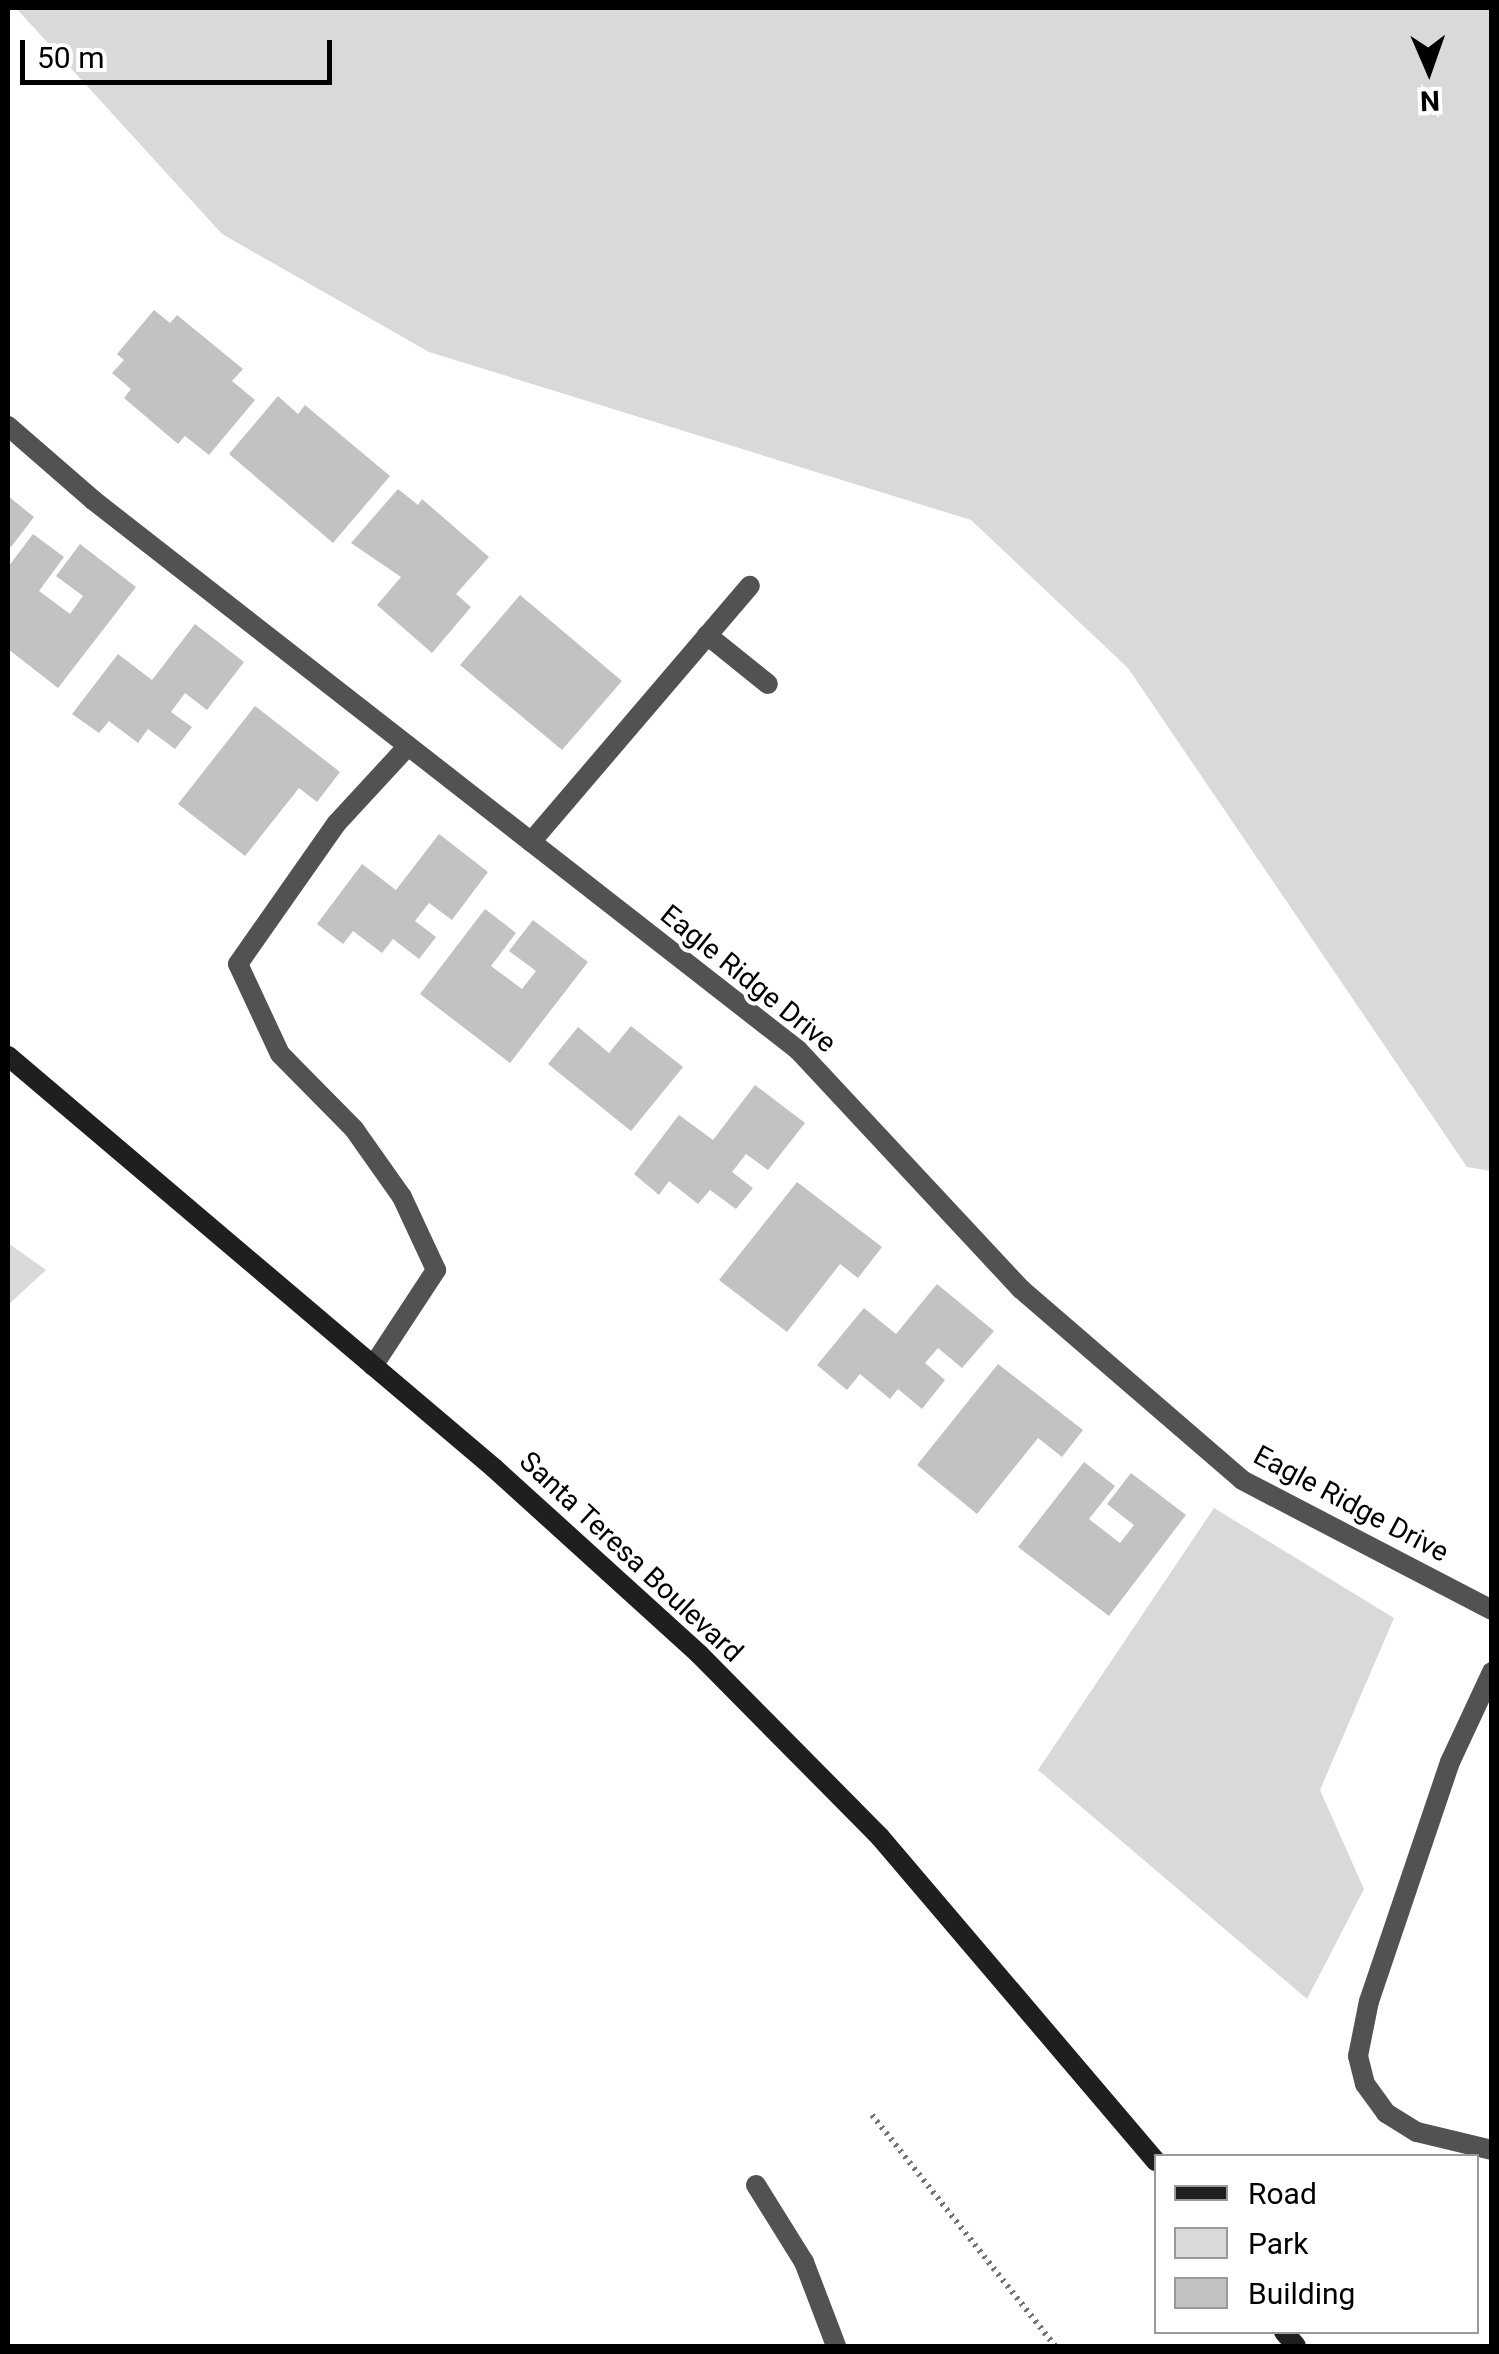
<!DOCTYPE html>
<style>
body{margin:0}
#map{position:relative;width:1499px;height:2354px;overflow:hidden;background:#fff;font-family:Roboto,sans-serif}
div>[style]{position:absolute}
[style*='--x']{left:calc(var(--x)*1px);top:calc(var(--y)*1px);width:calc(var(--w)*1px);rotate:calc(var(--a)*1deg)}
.green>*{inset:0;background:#d9d9d9}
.building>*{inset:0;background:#c2c2c2}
.path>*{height:6px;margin-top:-3px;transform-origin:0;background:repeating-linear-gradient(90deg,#747474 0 2.5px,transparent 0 7.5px)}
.service>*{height:20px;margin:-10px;padding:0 10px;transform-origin:10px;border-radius:10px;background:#525252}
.minor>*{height:20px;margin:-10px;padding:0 10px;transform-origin:10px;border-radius:10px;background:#525252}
.secondary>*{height:20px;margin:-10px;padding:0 10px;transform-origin:10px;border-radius:10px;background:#1f1f1f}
span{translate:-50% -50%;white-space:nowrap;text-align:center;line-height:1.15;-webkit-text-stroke:8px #fff;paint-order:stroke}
.street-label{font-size:28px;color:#000}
.frame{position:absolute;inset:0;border:10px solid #000;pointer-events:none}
.legend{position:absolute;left:1154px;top:2154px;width:325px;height:180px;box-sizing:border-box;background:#fff;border:2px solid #999;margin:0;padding:12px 18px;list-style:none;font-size:30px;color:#000}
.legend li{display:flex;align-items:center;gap:20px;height:50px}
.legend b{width:50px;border:2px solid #999}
.north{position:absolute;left:1379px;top:20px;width:100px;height:100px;-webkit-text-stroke:8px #fff;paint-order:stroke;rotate:178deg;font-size:28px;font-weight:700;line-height:40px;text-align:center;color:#000}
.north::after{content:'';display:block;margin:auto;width:35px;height:45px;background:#000;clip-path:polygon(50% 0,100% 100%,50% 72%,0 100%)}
.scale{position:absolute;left:20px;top:40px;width:312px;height:45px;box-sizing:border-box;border:5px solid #000;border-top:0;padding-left:12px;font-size:30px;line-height:35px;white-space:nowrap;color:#000;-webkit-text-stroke:8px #fff;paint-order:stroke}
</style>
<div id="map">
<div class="green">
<i style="clip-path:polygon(16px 8px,1491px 8px,1491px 1171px,1467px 1167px,1128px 668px,971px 520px,429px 352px,222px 234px)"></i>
<i style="clip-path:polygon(8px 1243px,46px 1270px,8px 1305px)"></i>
<i style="clip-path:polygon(1214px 1508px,1394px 1618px,1320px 1790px,1364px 1889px,1307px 1999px,1038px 1770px)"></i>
</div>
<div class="building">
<i style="clip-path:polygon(154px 310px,170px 323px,177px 315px,243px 369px,232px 381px,255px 400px,209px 455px,185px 436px,178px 444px,124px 398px,131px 389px,112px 373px,124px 360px,117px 354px)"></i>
<i style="clip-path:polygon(278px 396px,298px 414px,305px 405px,390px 476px,333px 543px,229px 454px)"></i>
<i style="clip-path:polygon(398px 489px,418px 505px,422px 499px,489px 557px,456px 594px,471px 607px,432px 653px,377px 605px,401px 577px,351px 543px)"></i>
<i style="clip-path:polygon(8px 496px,34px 517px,11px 547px,8px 544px)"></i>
<i style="clip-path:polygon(33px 534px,64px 557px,39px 591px,70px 614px,83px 596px,56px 576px,80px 544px,136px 587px,58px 688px,8px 649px,8px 567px)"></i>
<i style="clip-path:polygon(520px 595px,622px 681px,562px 750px,460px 665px)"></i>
<i style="clip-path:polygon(195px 624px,244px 662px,207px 710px,185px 693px,171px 712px,192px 727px,175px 749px,148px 729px,138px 743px,109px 721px,99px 733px,72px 714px,118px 654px,152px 680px)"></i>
<i style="clip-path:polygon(255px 706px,340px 772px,317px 802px,299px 788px,245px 856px,178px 804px)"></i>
<i style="clip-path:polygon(439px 834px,488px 872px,452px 920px,429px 903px,415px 921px,436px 937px,419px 959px,393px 939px,382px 953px,353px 931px,343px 944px,317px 924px,362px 864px,396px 890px)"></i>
<i style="clip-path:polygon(485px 909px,516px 933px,491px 966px,522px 989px,536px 971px,509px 951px,533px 920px,588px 962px,510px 1063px,420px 994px)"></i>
<i style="clip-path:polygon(631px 1026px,683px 1067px,631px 1131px,548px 1064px,578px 1027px,609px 1053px)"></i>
<i style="clip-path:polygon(755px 1085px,805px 1123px,768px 1170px,746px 1154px,732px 1172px,753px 1188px,736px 1209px,710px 1190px,698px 1204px,669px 1181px,659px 1195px,634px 1174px,679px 1115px,713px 1140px)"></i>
<i style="clip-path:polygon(797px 1182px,882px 1247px,858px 1278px,840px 1264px,787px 1332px,719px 1280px)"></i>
<i style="clip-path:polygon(937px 1284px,994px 1331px,962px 1368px,938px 1348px,925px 1363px,945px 1380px,922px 1409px,898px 1389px,890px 1399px,860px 1374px,847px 1390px,817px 1365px,864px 1308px,896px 1334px)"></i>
<i style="clip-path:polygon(998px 1364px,1083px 1430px,1062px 1457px,1038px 1438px,977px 1514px,917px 1465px)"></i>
<i style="clip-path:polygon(1084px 1462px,1115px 1486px,1089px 1519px,1120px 1543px,1134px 1525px,1107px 1504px,1131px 1473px,1186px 1515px,1109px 1616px,1018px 1547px)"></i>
</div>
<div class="path">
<i style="--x:872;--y:2115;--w:295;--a:51.6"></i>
</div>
<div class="service">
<i style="--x:707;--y:635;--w:78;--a:38.8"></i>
<i style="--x:531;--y:842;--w:337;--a:-49.5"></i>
<i style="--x:373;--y:1366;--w:115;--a:-56.7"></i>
<i style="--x:436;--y:1270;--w:81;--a:-115"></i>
<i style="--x:402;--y:1197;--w:83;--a:-125.2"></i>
<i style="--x:354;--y:1129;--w:105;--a:-134.6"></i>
<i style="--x:280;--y:1054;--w:99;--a:-115"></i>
<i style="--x:238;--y:964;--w:171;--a:-55"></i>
<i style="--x:336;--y:824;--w:106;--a:-47.3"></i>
<i style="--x:1492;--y:1672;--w:99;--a:115"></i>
<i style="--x:1450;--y:1762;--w:252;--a:108.7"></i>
<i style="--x:1369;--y:2001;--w:56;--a:101.3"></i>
<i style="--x:1358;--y:2056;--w:29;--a:76"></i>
<i style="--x:1365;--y:2084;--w:36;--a:54"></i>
<i style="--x:1386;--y:2113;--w:36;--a:32"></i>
<i style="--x:1417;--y:2132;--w:77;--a:13.5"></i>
</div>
<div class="minor">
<i style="--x:8;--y:426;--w:113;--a:41"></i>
<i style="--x:93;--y:500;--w:894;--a:37.96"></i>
<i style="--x:798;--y:1050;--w:327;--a:47"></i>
<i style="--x:1021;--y:1289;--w:292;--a:40.8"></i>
<i style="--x:1242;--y:1480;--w:282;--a:27.5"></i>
<i style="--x:756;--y:2185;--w:91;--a:58.1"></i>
<i style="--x:804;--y:2262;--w:90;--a:69.1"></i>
</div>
<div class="secondary">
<i style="--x:8;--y:1056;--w:637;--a:40.29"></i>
<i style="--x:494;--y:1468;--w:277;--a:42.2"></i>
<i style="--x:699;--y:1654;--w:257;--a:45.3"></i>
<i style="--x:880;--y:1837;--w:426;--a:49.6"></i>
<i style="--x:1284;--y:2332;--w:18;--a:49"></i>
</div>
<div class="street-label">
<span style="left:748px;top:979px;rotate:39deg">Eagle Ridge Drive</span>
<span style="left:1351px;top:1504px;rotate:28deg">Eagle Ridge Drive</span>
<span style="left:631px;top:1557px;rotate:43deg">Santa Teresa Boulevard</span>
</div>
<div class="frame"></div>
<ul class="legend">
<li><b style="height:12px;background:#1f1f1f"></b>Road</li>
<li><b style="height:28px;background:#d9d9d9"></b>Park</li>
<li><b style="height:28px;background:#c2c2c2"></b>Building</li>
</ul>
<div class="north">N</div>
<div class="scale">50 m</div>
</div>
